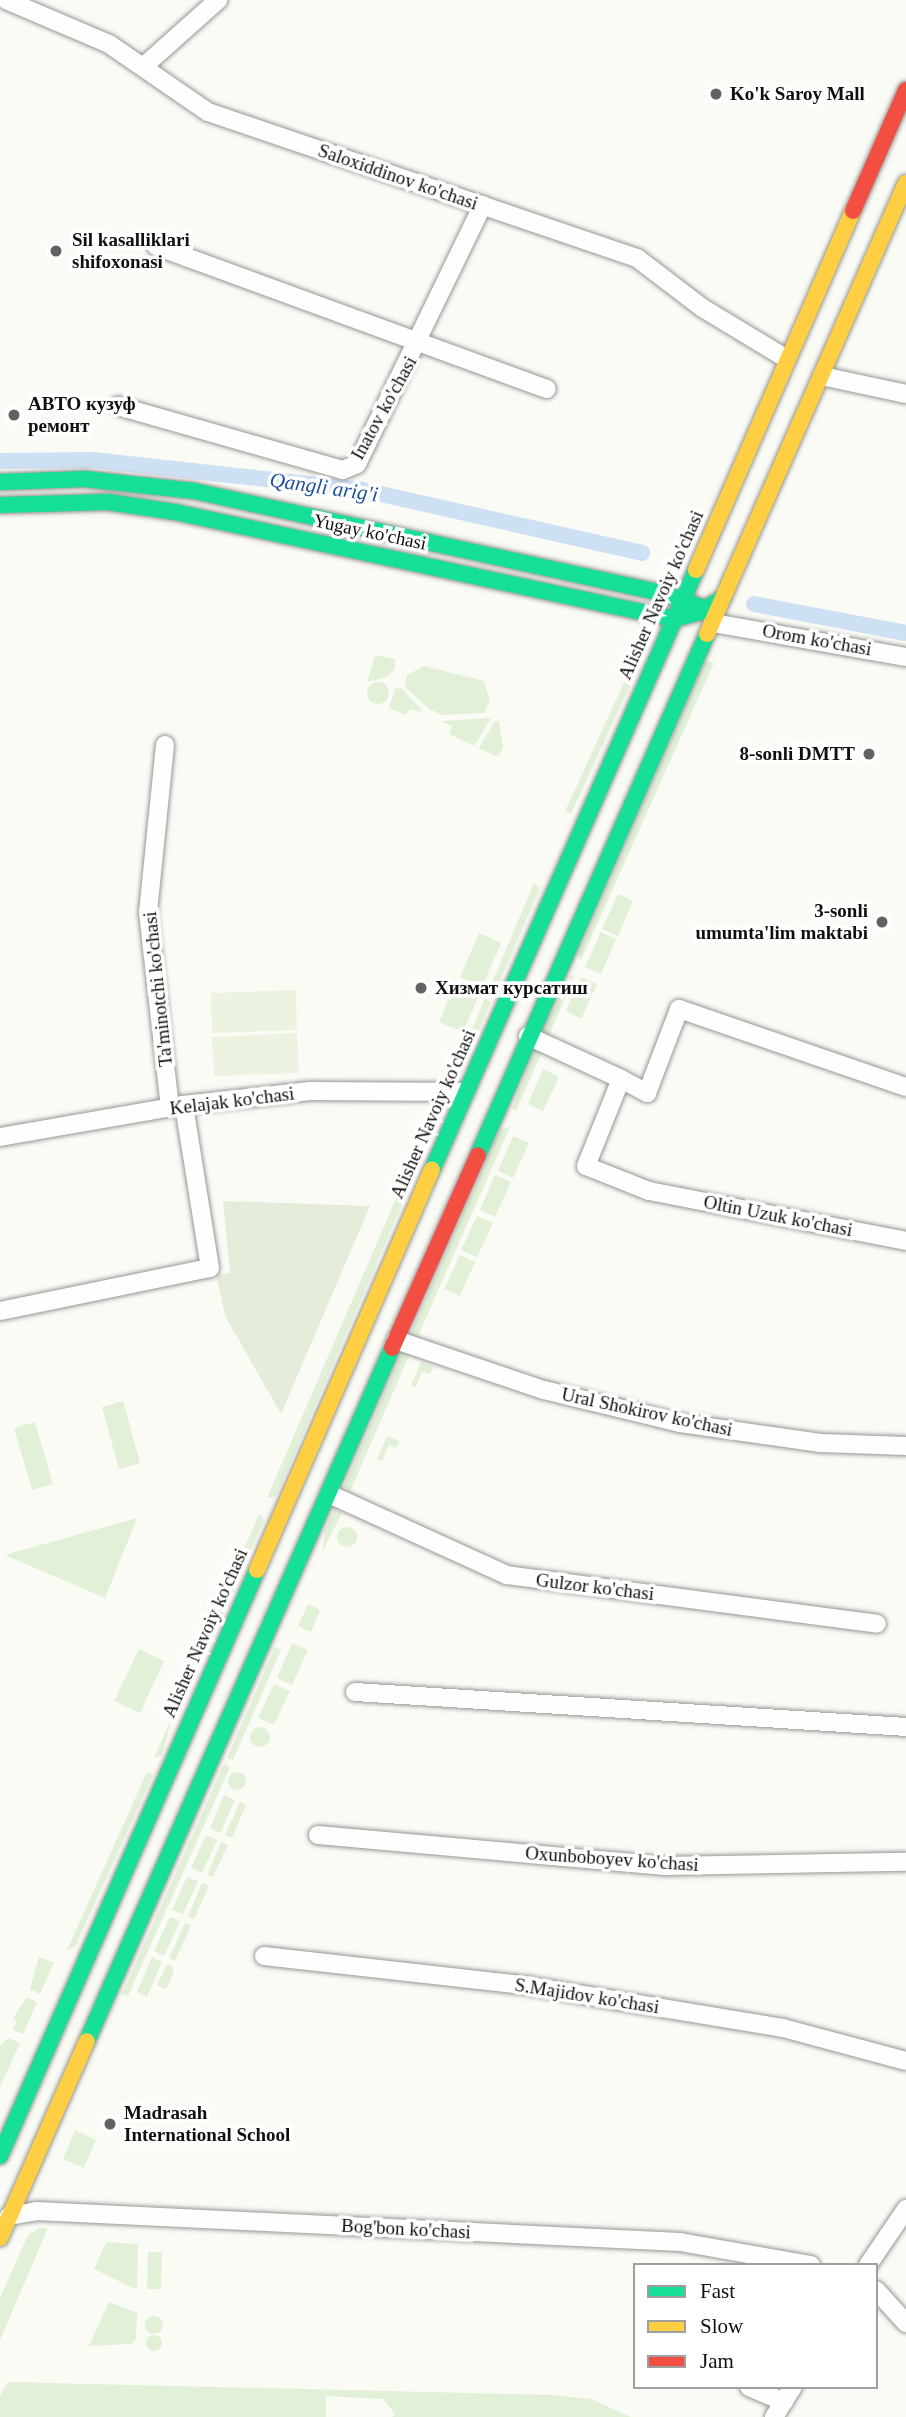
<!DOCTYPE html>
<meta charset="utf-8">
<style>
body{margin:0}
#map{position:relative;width:906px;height:2417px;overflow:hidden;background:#fbfbf6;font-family:"Times New Roman",serif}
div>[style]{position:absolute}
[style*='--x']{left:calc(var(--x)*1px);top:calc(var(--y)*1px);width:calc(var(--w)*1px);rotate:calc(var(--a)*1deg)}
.green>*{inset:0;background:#e1f0d7}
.round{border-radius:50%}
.cemetery>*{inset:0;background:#e4ecda}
.pitch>*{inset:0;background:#ecf4e1}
.canal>*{height:16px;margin:-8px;padding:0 8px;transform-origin:8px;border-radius:8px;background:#cee0f3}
.roads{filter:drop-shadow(0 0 2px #969694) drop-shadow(0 0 2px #969694)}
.street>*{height:18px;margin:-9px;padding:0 9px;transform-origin:9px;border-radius:9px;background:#fefefe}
.fast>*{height:16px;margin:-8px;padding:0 8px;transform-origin:8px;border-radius:8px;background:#16e098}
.slow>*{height:16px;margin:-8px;padding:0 8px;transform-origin:8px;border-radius:8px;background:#ffcf43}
.jam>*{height:16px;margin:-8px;padding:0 8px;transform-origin:8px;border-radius:8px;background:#f24e42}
.dots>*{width:19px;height:19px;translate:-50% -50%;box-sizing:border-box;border:4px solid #fff;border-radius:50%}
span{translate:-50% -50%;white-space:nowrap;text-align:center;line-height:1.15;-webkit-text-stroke:7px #fff;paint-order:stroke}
.poi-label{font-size:19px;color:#101010;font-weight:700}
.left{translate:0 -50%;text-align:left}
.right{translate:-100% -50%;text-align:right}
.street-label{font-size:19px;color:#101010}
.water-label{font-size:21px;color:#20509a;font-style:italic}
.legend{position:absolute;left:633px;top:2263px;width:245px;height:126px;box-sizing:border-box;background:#fff;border:2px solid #9f9f9f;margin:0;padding:9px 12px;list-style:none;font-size:21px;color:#101010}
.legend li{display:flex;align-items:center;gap:14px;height:35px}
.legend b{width:35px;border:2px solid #9f9f9f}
</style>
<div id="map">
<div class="green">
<i style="clip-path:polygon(644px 639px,650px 642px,571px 814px,565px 811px)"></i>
<i style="clip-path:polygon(375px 655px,395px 659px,395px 669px,387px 677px,367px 682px)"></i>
<i style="clip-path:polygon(706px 660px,714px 663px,581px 960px,577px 956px)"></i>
<i style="clip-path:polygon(424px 666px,484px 681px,490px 701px,484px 713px,441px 715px,428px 708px,405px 687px,407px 675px)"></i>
<i class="round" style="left:367px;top:682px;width:22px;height:22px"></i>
<i style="clip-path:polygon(401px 688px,422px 710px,421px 712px,409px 709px,406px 715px,389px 708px,395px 689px)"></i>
<i style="clip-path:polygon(491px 718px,474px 746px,449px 734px,452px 726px,441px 721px)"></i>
<i style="clip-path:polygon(495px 721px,499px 721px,503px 747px,498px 757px,479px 748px)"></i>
<i style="clip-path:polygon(534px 883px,540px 888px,496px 990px,489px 990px)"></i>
<i style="clip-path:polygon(618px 894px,633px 901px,618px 936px,602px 929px)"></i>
<i style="clip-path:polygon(601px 932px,616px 939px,601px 974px,585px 967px)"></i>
<i style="clip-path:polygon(479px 933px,501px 943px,482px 987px,460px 977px)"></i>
<i style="clip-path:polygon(571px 975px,574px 976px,546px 1043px,541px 1034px)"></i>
<i style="clip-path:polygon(581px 977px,597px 984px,581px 1019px,566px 1011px)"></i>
<i style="clip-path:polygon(454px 986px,478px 997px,463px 1032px,439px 1022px)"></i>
<i style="clip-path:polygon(485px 998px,491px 1002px,475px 1038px,469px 1037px)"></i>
<i style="clip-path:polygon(466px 1043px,471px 1048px,455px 1084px,448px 1085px)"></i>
<i style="clip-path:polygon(535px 1049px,542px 1052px,516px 1111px,512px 1108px)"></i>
<i style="clip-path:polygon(543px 1069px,559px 1077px,543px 1111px,528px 1104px)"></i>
<i style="clip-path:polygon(438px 1101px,444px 1107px,276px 1496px,267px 1498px)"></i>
<i style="clip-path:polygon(510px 1127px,415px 1343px,408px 1340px,500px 1130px)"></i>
<i style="clip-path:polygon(513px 1136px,529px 1143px,513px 1178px,498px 1171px)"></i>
<i style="clip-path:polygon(495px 1175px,511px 1182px,495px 1217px,480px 1210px)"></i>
<i style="clip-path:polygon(477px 1216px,493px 1223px,477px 1257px,461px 1250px)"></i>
<i style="clip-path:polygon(460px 1255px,475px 1262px,460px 1296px,444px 1289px)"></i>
<i style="clip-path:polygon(404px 1348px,411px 1351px,350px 1492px,344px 1486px)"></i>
<i style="clip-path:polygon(421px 1362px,433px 1367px,430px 1374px,422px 1372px,416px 1387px,411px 1385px)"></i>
<i style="clip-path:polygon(123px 1401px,140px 1463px,119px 1469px,102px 1407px)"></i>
<i style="clip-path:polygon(35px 1422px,53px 1484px,32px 1490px,14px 1428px)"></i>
<i style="clip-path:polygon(387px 1436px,399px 1441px,396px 1448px,389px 1445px,382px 1461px,377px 1459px)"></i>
<i style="clip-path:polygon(334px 1509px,342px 1513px,322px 1553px,325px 1530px)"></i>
<i style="clip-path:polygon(259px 1514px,264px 1520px,222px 1617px,216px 1614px)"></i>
<i style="clip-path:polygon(137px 1518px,105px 1598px,5px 1555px)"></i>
<i class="round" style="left:337px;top:1527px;width:20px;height:20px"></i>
<i style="clip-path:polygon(308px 1604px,320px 1610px,311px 1632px,298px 1626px)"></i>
<i style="clip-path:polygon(292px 1643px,308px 1650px,292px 1685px,277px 1678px)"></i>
<i style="clip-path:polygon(275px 1647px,281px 1650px,233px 1760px,227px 1758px)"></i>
<i style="clip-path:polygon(139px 1649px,164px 1661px,140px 1713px,114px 1701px)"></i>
<i style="clip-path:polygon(274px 1684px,290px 1691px,274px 1725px,258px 1718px)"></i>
<i style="clip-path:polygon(173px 1715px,162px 1755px,154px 1758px)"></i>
<i class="round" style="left:250px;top:1727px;width:20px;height:20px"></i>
<i style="clip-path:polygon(224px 1764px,230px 1767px,128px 1996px,122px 1994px)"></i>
<i style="clip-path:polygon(147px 1772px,153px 1775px,75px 1947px,67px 1950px)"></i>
<i class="round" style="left:228px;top:1772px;width:18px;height:18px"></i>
<i style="clip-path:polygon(224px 1795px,235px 1800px,220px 1833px,210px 1828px)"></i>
<i style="clip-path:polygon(240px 1802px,246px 1805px,232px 1838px,225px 1835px)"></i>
<i style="clip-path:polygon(206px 1835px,217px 1840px,202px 1873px,191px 1868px)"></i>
<i style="clip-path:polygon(221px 1842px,228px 1845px,213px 1877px,207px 1875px)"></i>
<i style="clip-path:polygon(187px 1877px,198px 1881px,183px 1914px,172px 1910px)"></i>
<i style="clip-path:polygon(202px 1883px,209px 1886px,194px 1919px,188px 1916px)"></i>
<i style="clip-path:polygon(170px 1917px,180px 1921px,164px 1956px,154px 1951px)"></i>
<i style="clip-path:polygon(185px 1923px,191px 1926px,175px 1961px,169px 1958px)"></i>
<i style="clip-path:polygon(39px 1957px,54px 1963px,40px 1994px,30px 1989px)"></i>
<i style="clip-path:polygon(152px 1957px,162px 1962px,147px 1997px,137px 1992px)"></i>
<i style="clip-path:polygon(167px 1964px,173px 1967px,173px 1974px,166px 1989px,157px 1985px)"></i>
<i style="clip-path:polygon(27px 1997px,37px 2002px,23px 2034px,13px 2030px,17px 2020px,13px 2018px)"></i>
<i style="clip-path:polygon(8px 2038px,20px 2043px,0 2087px,0 2046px)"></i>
<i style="clip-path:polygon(75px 2130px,96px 2140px,84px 2168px,63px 2159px)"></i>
<i style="clip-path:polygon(39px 2228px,48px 2228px,0 2340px,0 2298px,28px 2235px)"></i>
<i style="clip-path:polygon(106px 2242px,138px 2244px,137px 2290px,94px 2269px)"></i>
<i style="clip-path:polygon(148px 2252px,162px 2252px,161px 2289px,147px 2289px)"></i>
<i style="clip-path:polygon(109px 2302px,137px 2313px,136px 2339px,131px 2344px,89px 2346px)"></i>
<i class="round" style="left:145px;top:2316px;width:18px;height:18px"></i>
<i class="round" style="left:146px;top:2335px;width:16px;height:16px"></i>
<i style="clip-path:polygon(8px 2382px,553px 2395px,591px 2399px,631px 2417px,392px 2417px,395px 2414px,383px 2399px,326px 2396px,326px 2417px,0 2417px,0 2396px)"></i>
</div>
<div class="cemetery">
<i style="clip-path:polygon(223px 1201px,370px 1206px,281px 1414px,225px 1316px,216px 1274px,230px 1273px)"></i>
</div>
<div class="pitch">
<i style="clip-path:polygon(296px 990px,297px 1030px,212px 1033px,211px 993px)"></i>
<i style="clip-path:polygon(297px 1033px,299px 1073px,214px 1076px,212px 1037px)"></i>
</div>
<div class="canal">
<i style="--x:0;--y:461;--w:93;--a:-0.6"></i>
<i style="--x:93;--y:460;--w:272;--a:6.3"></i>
<i style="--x:363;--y:490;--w:286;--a:12.7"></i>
<i style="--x:754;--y:604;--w:155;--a:10.8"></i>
</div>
<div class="roads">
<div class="street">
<i style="--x:6;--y:0;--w:112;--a:23.1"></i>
<i style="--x:109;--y:44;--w:120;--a:34.5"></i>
<i style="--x:208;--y:112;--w:453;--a:18.8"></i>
<i style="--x:637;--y:258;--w:81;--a:37.4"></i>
<i style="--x:701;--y:307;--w:100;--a:31.2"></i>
<i style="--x:143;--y:67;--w:101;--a:-41.8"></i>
<i style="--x:156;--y:246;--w:416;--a:20.1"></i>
<i style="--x:822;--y:376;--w:86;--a:12.1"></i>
<i style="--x:118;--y:406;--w:234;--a:15.9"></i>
<i style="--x:343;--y:470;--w:15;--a:-23"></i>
<i style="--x:357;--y:464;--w:288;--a:-64.1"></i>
<i style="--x:713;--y:623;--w:196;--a:10"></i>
<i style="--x:165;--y:745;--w:168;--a:95.8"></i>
<i style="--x:148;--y:912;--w:197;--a:83.6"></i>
<i style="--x:528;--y:1036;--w:102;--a:24.8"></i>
<i style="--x:621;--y:1079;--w:94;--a:111.9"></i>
<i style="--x:586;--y:1166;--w:68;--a:21.6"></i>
<i style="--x:649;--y:1191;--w:262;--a:11"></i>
<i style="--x:621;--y:1079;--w:30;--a:28"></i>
<i style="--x:647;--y:1093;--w:90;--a:-69.1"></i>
<i style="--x:679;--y:1009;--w:240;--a:19"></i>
<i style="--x:0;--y:1137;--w:187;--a:-9.9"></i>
<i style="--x:184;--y:1105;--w:127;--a:-6.3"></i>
<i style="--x:310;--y:1091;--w:155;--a:0.4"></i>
<i style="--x:0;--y:1311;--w:214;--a:-11.6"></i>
<i style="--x:210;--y:1268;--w:165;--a:-99.1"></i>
<i style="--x:396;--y:1340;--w:156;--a:18.7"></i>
<i style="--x:544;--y:1390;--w:140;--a:13.6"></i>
<i style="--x:680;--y:1423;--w:142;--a:8.1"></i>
<i style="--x:821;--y:1443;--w:85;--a:2"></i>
<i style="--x:329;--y:1494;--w:196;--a:24.5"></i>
<i style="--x:507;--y:1575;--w:373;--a:7.5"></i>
<i style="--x:355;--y:1692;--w:552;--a:3.63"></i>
<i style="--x:318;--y:1835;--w:348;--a:5.1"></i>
<i style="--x:665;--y:1866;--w:241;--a:-1"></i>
<i style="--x:264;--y:1956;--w:268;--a:6.4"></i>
<i style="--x:530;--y:1986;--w:256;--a:9.4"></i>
<i style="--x:783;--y:2028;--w:127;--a:15"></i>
<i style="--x:9;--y:2216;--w:27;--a:-10"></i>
<i style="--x:36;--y:2211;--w:645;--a:2.76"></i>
<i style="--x:680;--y:2242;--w:133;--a:10"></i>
<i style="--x:868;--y:2265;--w:68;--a:-55.8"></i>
<i style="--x:876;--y:2290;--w:45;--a:47.7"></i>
<i style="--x:749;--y:2387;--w:38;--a:23"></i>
<i style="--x:774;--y:2417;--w:36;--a:-58"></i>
</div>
<div class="fast">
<i style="--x:0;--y:482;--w:85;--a:-2"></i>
<i style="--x:85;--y:479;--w:110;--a:6.3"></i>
<i style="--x:194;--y:491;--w:478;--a:12.3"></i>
<i style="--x:661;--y:593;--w:40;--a:18.9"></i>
<i style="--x:0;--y:505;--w:108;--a:-1.6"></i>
<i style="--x:108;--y:502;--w:68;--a:8.5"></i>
<i style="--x:175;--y:512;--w:510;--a:12.1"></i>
<i style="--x:674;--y:619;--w:27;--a:-15"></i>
<i style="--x:700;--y:612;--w:28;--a:-32"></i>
<i style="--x:478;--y:1155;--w:569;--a:-66.27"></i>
<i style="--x:432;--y:1170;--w:656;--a:-66.25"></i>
<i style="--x:87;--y:2041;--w:757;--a:-66.24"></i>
<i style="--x:0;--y:2156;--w:640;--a:-66.32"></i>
</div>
<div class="slow">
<i style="--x:696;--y:570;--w:392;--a:-66.4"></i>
<i style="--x:707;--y:634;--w:493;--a:-66.2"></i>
<i style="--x:257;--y:1570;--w:437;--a:-66.4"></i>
<i style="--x:0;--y:2238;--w:215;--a:-66.2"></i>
</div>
<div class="jam">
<i style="--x:853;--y:211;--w:132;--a:-66.3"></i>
<i style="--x:392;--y:1348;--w:211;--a:-66"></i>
</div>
</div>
<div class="dots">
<i style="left:716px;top:94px;background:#626260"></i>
<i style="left:56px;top:251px;background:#626260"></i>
<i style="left:14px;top:415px;background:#626260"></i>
<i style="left:869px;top:754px;background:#626260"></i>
<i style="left:882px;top:922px;background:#626260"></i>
<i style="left:421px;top:988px;background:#626260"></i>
<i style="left:110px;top:2124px;background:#626260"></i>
</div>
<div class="poi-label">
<span class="left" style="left:730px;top:94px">Ko'k Saroy Mall</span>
<span class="left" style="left:72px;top:251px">Sil kasalliklari<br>shifoxonasi</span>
<span class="left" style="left:28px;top:415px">АВТО кузуф<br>ремонт</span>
<span class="right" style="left:855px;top:754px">8-sonli DMTT</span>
<span class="right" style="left:868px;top:922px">3-sonli<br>umumta'lim maktabi</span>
<span class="left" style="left:435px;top:988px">Хизмат курсатиш</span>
<span class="left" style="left:124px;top:2124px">Madrasah<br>International School</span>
</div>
<div class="street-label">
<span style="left:398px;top:177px;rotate:19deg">Saloxiddinov ko'chasi</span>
<span style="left:384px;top:408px;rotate:-61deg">Inatov ko'chasi</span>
<span style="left:370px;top:532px;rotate:12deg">Yugay ko'chasi</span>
<span style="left:661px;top:595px;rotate:-66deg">Alisher Navoiy ko'chasi</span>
<span style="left:817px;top:640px;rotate:10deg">Orom ko'chasi</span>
<span style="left:158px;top:989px;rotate:-96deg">Ta'minotchi ko'chasi</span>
<span style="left:232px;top:1101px;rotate:-7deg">Kelajak ko'chasi</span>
<span style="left:433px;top:1114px;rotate:-66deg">Alisher Navoiy ko'chasi</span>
<span style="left:778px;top:1216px;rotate:11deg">Oltin Uzuk ko'chasi</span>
<span style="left:647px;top:1412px;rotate:12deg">Ural Shokirov ko'chasi</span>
<span style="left:595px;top:1587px;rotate:7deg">Gulzor ko'chasi</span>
<span style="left:205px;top:1633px;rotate:-66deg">Alisher Navoiy ko'chasi</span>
<span style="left:612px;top:1859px;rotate:4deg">Oxunboboyev ko'chasi</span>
<span style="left:587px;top:1996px;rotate:9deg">S.Majidov ko'chasi</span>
<span style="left:406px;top:2229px;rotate:3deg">Bog'bon ko'chasi</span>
</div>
<div class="water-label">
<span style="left:324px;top:487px;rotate:8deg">Qangli arig'i</span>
</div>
<ul class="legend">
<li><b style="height:9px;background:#16e098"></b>Fast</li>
<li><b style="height:9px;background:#ffcf43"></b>Slow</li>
<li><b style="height:9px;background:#f24e42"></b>Jam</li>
</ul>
</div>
